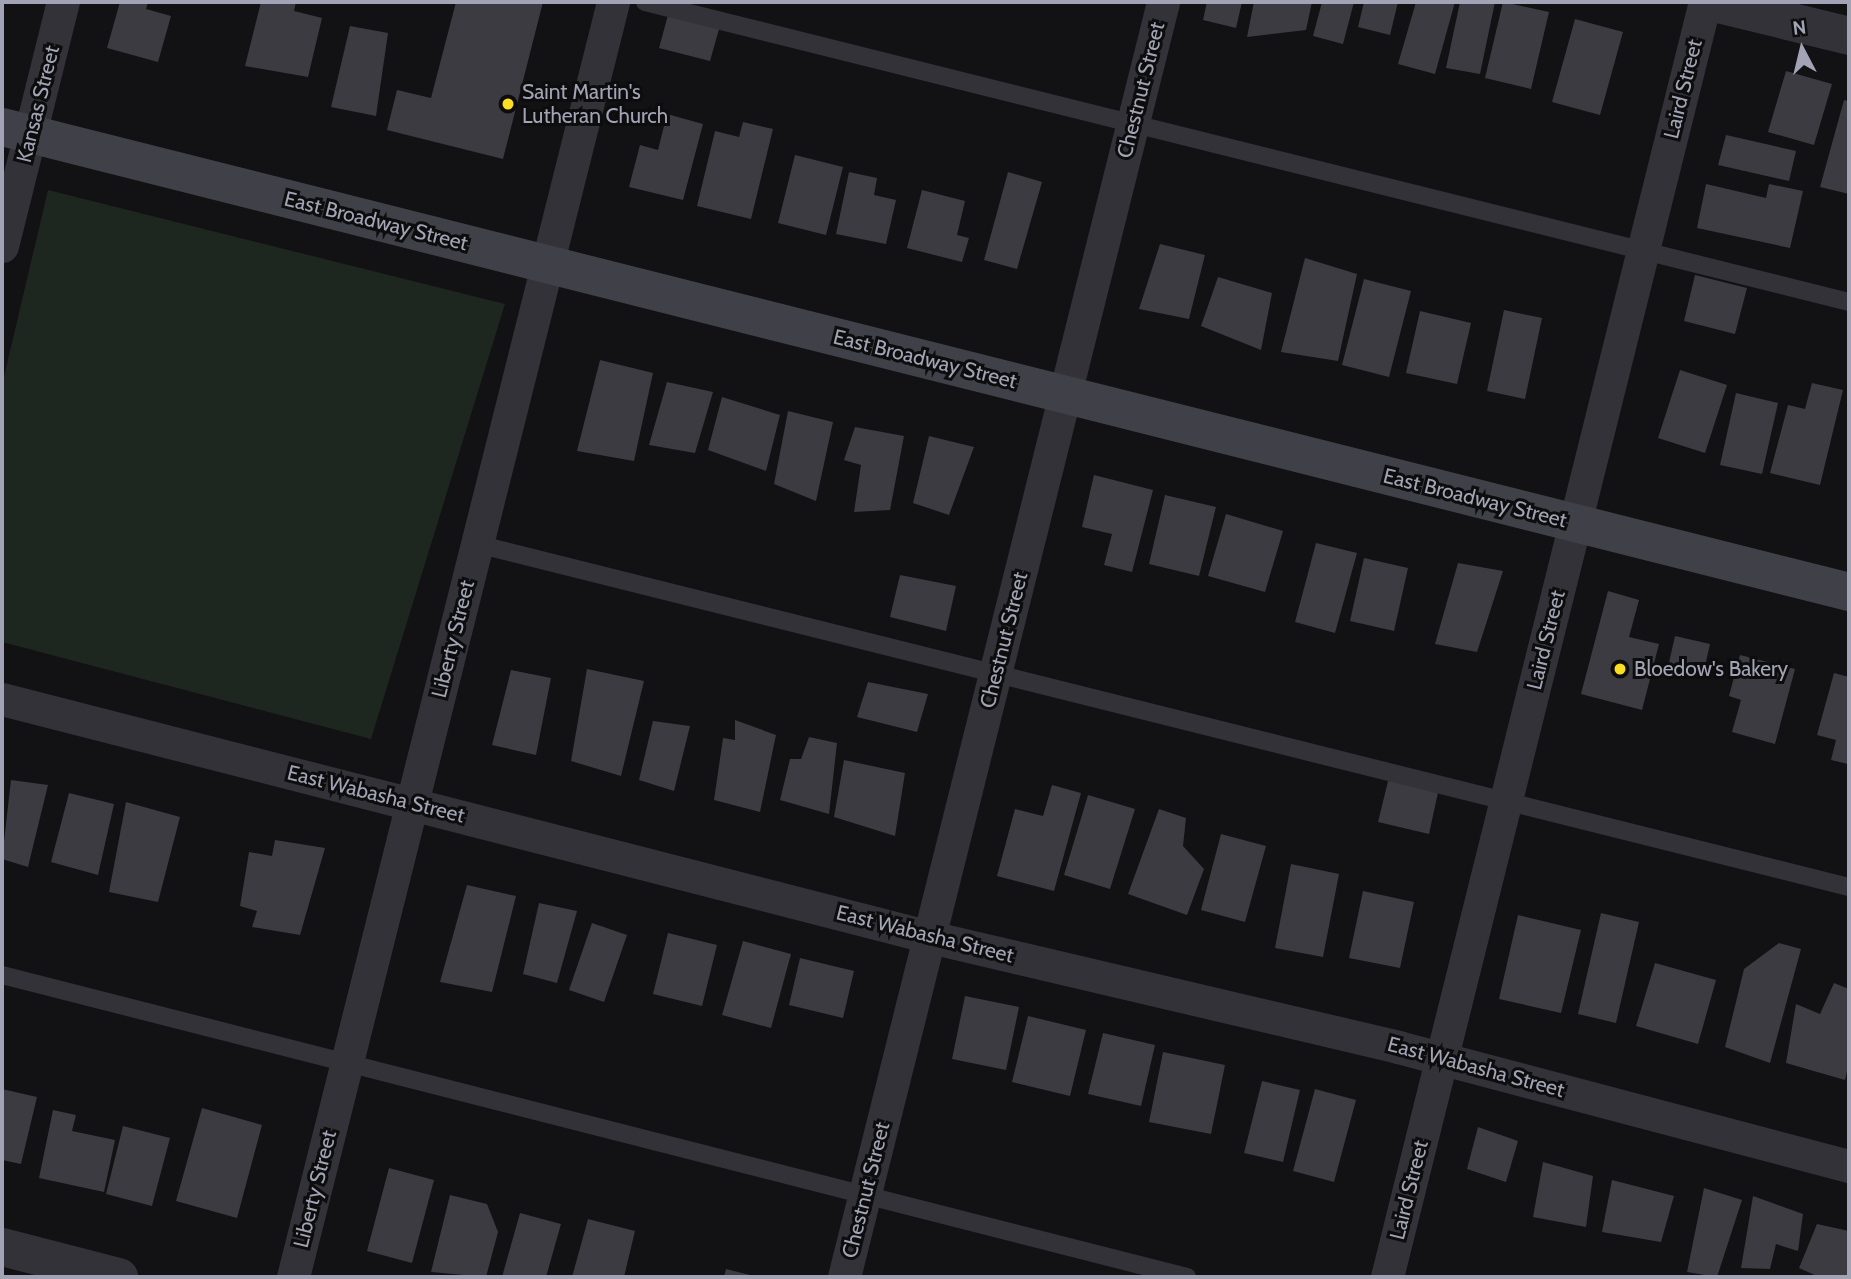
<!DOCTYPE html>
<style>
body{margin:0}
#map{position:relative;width:1851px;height:1279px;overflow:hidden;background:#121113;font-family:Cabin,sans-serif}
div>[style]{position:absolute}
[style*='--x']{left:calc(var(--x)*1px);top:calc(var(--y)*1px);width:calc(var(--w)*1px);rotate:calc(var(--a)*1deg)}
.green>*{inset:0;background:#1e2620}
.building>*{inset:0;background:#3c3b41}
.service>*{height:18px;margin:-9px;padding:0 9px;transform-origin:9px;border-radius:9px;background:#333238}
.minor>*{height:33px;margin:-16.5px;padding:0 16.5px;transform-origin:16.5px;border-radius:16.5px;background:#333238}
.tertiary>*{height:38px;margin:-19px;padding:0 19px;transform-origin:19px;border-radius:19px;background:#333238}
.secondary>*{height:38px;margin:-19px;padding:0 19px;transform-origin:19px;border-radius:19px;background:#404148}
.dots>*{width:19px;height:19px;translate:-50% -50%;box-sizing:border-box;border:4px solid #0d0d0e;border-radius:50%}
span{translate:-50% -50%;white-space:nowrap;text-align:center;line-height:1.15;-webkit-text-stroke:6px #0d0d0e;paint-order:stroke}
.street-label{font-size:21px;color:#a2a4b5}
.poi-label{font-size:21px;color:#a2a4b5}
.left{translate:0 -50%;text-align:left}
.frame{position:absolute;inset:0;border:4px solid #a2a4b5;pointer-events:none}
.north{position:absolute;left:1767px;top:14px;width:70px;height:70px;-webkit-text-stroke:5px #0d0d0e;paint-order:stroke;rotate:353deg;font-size:19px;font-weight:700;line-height:28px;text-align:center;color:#a2a4b5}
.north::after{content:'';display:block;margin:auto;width:24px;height:32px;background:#a2a4b5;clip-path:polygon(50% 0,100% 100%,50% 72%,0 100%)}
</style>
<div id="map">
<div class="green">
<i style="clip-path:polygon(48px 190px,505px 304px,371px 739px,2px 642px,2px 385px)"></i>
</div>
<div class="building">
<i style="clip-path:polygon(120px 2px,148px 2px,146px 9px,171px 16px,158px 62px,107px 48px)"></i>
<i style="clip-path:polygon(261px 2px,296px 2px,294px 11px,322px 18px,308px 77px,245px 66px)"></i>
<i style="clip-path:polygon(456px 2px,543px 2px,503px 159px,387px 130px,397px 90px,431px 98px)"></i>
<i style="clip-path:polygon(1207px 2px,1242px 2px,1236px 28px,1203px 20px)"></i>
<i style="clip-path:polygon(1254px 2px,1312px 2px,1306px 30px,1247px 37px)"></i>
<i style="clip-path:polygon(1322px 2px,1354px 2px,1343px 44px,1313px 36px)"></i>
<i style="clip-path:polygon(1364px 2px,1398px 2px,1390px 35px,1358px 27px)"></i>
<i style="clip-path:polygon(1416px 2px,1455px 2px,1435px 74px,1398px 64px)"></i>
<i style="clip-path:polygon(1460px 2px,1495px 2px,1480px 74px,1446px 68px)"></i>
<i style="clip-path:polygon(1503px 2px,1549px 12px,1531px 89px,1485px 78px)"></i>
<i style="clip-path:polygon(668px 15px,719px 29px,710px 61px,659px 48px)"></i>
<i style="clip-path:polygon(1575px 19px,1623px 32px,1600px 115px,1552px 102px)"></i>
<i style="clip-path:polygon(350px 26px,388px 33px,376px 116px,331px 107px)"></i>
<i style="clip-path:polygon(1786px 71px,1832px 84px,1814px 145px,1768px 132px)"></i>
<i style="clip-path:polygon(1844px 100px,1849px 101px,1849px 194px,1820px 187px)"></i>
<i style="clip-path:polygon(667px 114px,703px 124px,683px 200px,629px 187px,640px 145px,658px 150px)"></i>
<i style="clip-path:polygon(743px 122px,773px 129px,751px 219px,697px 206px,715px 131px,739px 137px)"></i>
<i style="clip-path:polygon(1726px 135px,1796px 151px,1789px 181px,1718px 165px)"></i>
<i style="clip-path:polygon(795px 155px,843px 167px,826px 235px,778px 223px)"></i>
<i style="clip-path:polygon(849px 172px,877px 178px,874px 195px,896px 200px,886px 244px,836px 234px)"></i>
<i style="clip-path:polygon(1008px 172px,1042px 182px,1017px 269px,984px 260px)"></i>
<i style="clip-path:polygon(1706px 184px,1766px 198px,1769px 184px,1803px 191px,1790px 248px,1697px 228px)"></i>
<i style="clip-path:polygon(922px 190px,965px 201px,957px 235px,969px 238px,962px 262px,907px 248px)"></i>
<i style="clip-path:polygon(1160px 244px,1205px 255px,1189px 319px,1139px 309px)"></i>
<i style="clip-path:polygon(1305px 258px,1357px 274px,1338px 361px,1281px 352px)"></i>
<i style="clip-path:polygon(1695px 275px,1747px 288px,1735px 334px,1684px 321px)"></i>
<i style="clip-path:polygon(1218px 277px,1272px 293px,1261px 350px,1201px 326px)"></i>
<i style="clip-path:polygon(1364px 279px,1411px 291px,1389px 377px,1342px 365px)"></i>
<i style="clip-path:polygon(1504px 310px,1542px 318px,1525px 399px,1487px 391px)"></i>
<i style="clip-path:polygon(1420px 311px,1471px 323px,1457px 384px,1406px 373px)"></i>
<i style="clip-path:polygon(600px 360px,653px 373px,634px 461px,577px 451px)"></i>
<i style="clip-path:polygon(1680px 370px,1727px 385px,1705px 453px,1658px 438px)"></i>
<i style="clip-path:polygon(667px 382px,713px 392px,695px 453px,649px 445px)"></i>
<i style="clip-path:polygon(1812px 383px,1843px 390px,1820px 485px,1770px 473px,1788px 405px,1805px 409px)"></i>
<i style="clip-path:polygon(1736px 393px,1778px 403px,1762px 474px,1720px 465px)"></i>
<i style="clip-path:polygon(722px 397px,780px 415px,766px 471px,708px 450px)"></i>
<i style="clip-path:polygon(788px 411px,833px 422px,816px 501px,774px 484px)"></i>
<i style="clip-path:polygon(855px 427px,904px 436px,890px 510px,854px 512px,861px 465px,844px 460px)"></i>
<i style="clip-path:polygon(929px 436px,974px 447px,949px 515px,913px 503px)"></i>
<i style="clip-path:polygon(1094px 475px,1153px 490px,1132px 572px,1104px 565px,1112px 534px,1082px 527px)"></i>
<i style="clip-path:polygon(1165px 495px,1216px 507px,1199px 576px,1149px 564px)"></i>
<i style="clip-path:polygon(1226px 514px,1283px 531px,1265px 592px,1208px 576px)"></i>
<i style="clip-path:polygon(1316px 543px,1357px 553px,1335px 633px,1295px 622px)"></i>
<i style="clip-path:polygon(1364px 558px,1408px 568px,1394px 631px,1350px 621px)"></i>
<i style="clip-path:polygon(1458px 563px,1503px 571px,1477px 652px,1435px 644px)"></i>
<i style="clip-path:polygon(900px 575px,956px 586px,946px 631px,890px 617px)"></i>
<i style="clip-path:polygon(1608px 591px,1639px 600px,1629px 637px,1659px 644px,1642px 710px,1581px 694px)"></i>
<i style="clip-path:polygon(1675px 636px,1710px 644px,1703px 675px,1668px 667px)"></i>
<i style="clip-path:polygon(1740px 655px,1795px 669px,1775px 744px,1732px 732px,1741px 700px,1729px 696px)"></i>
<i style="clip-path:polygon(587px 669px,644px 681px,621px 776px,571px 761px)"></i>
<i style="clip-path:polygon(511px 670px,551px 678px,536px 755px,492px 745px)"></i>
<i style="clip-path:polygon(1834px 673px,1849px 677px,1848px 764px,1831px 760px,1836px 740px,1817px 735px)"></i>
<i style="clip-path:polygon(868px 682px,928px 694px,917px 732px,857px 717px)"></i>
<i style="clip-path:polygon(735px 720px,776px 735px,760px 812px,714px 800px,723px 738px,735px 740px)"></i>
<i style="clip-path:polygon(653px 721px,690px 726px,674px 791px,639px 780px)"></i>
<i style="clip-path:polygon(809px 737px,837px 743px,829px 814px,780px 800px,790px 759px,801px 759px)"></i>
<i style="clip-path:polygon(844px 760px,905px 773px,895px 836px,834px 817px)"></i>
<i style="clip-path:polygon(1389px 777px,1439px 788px,1429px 834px,1378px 822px)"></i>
<i style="clip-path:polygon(11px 780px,48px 785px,28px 867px,2px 859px)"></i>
<i style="clip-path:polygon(1052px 785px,1081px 793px,1054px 891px,997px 876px,1015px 809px,1043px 816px)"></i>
<i style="clip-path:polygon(69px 793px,114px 804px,98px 875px,51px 862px)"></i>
<i style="clip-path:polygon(1088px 795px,1135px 809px,1110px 889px,1064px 875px)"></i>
<i style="clip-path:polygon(126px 802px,180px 817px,158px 902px,109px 892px)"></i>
<i style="clip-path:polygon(1159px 809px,1186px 818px,1183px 846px,1204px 869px,1187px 915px,1128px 894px)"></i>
<i style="clip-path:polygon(1221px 834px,1266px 846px,1245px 922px,1201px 910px)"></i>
<i style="clip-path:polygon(275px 840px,325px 848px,300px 935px,252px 927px,257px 911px,240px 906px,249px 852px,272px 856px)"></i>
<i style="clip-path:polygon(1291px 864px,1339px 874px,1323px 957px,1275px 948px)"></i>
<i style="clip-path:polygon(467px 885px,516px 896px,492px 992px,440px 982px)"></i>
<i style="clip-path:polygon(1363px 891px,1414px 902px,1400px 968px,1349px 958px)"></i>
<i style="clip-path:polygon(539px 903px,577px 911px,557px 983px,523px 974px)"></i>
<i style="clip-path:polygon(1601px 913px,1639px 922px,1616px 1023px,1578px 1014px)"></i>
<i style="clip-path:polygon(1518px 915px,1581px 930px,1561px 1013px,1499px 999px)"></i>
<i style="clip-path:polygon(592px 923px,627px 935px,604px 1002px,569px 990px)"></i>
<i style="clip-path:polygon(668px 933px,717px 945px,702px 1006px,653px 994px)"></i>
<i style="clip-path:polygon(743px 941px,791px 954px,771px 1028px,722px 1015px)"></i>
<i style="clip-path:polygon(1779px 943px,1801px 949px,1770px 1063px,1725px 1047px,1744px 969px)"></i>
<i style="clip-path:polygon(800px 958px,854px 971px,843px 1018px,789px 1005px)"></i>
<i style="clip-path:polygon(1655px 963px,1716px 980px,1698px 1044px,1636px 1026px)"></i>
<i style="clip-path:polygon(1834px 983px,1849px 989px,1849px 1063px,1845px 1080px,1786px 1063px,1796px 1004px,1820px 1014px)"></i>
<i style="clip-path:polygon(965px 996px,1019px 1007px,1006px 1070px,952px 1059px)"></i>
<i style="clip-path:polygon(1028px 1016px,1086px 1030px,1070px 1096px,1012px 1082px)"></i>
<i style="clip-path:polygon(1103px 1033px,1155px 1045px,1141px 1106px,1088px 1094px)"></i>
<i style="clip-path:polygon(1163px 1052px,1225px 1065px,1211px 1134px,1149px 1122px)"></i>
<i style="clip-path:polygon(1262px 1081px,1300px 1090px,1283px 1162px,1244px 1153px)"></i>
<i style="clip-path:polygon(2px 1089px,37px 1097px,21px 1164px,2px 1160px)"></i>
<i style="clip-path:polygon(1315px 1089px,1356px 1100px,1334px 1182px,1293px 1171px)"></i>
<i style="clip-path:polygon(202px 1108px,262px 1125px,237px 1218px,176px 1201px)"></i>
<i style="clip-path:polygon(53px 1110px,76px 1115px,72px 1131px,115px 1140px,104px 1192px,39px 1178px)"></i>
<i style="clip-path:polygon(123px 1126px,170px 1138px,152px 1206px,106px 1194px)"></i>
<i style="clip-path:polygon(1478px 1127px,1518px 1141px,1506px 1182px,1467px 1169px)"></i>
<i style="clip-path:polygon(1543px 1162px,1593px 1176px,1586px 1227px,1533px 1217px)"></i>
<i style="clip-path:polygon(389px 1168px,434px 1180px,412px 1263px,367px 1251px)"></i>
<i style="clip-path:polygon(1612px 1180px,1674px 1196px,1661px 1242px,1602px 1232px)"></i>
<i style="clip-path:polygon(1704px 1188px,1742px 1200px,1717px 1277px,1687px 1272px)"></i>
<i style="clip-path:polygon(450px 1195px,487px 1204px,498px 1232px,486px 1277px,431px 1272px)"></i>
<i style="clip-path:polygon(1753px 1196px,1803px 1214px,1798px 1251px,1776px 1244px,1770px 1269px,1741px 1268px)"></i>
<i style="clip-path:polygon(520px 1213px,561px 1224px,546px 1277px,502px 1277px)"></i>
<i style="clip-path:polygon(588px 1219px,635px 1231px,624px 1277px,572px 1277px)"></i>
<i style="clip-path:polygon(1817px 1224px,1849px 1231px,1849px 1277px,1819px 1277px,1799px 1268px)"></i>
<i style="clip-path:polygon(726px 1269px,754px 1276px,754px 1277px,724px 1277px)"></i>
</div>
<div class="service">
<i style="--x:645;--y:2;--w:1241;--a:13.99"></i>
<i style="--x:477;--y:544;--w:1414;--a:14.04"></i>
<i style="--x:2;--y:975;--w:1223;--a:14.3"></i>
</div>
<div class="minor">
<i style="--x:2;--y:246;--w:252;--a:-76"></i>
<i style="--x:2;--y:699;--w:958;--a:14.38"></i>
<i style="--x:930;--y:937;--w:481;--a:13.2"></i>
<i style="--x:1398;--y:1047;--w:466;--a:14.8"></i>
<i style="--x:293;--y:1277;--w:1315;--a:-75.91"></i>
<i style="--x:844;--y:1277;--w:1314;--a:-75.95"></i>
<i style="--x:1387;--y:1277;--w:1314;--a:-76"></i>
</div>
<div class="tertiary">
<i style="--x:1710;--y:2;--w:143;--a:13.7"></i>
<i style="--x:2;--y:1247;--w:121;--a:14.4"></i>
</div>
<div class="secondary">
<i style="--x:2;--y:127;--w:1905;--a:14.13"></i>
</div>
<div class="dots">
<i style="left:508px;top:104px;background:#fbde21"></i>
<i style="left:1620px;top:669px;background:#fbde21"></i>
</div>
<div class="street-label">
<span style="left:1683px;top:89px;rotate:-76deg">Laird Street</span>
<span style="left:1141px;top:90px;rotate:-76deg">Chestnut Street</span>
<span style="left:38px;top:104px;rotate:-76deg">Kansas Street</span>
<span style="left:376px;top:221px;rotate:14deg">East Broadway Street</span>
<span style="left:925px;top:359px;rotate:14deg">East Broadway Street</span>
<span style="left:1475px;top:498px;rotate:14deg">East Broadway Street</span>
<span style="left:453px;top:639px;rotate:-76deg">Liberty Street</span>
<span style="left:1004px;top:640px;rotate:-76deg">Chestnut Street</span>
<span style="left:1546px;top:640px;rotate:-76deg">Laird Street</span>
<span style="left:376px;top:794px;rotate:14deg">East Wabasha Street</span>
<span style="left:925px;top:934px;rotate:14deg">East Wabasha Street</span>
<span style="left:1476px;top:1067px;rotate:15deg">East Wabasha Street</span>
<span style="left:315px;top:1189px;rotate:-76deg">Liberty Street</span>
<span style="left:866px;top:1190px;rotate:-76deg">Chestnut Street</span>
<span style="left:1409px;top:1190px;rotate:-76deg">Laird Street</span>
</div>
<div class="poi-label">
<span class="left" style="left:522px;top:104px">Saint Martin's<br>Lutheran Church</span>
<span class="left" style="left:1634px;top:669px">Bloedow's Bakery</span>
</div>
<div class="frame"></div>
<div class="north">N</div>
</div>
